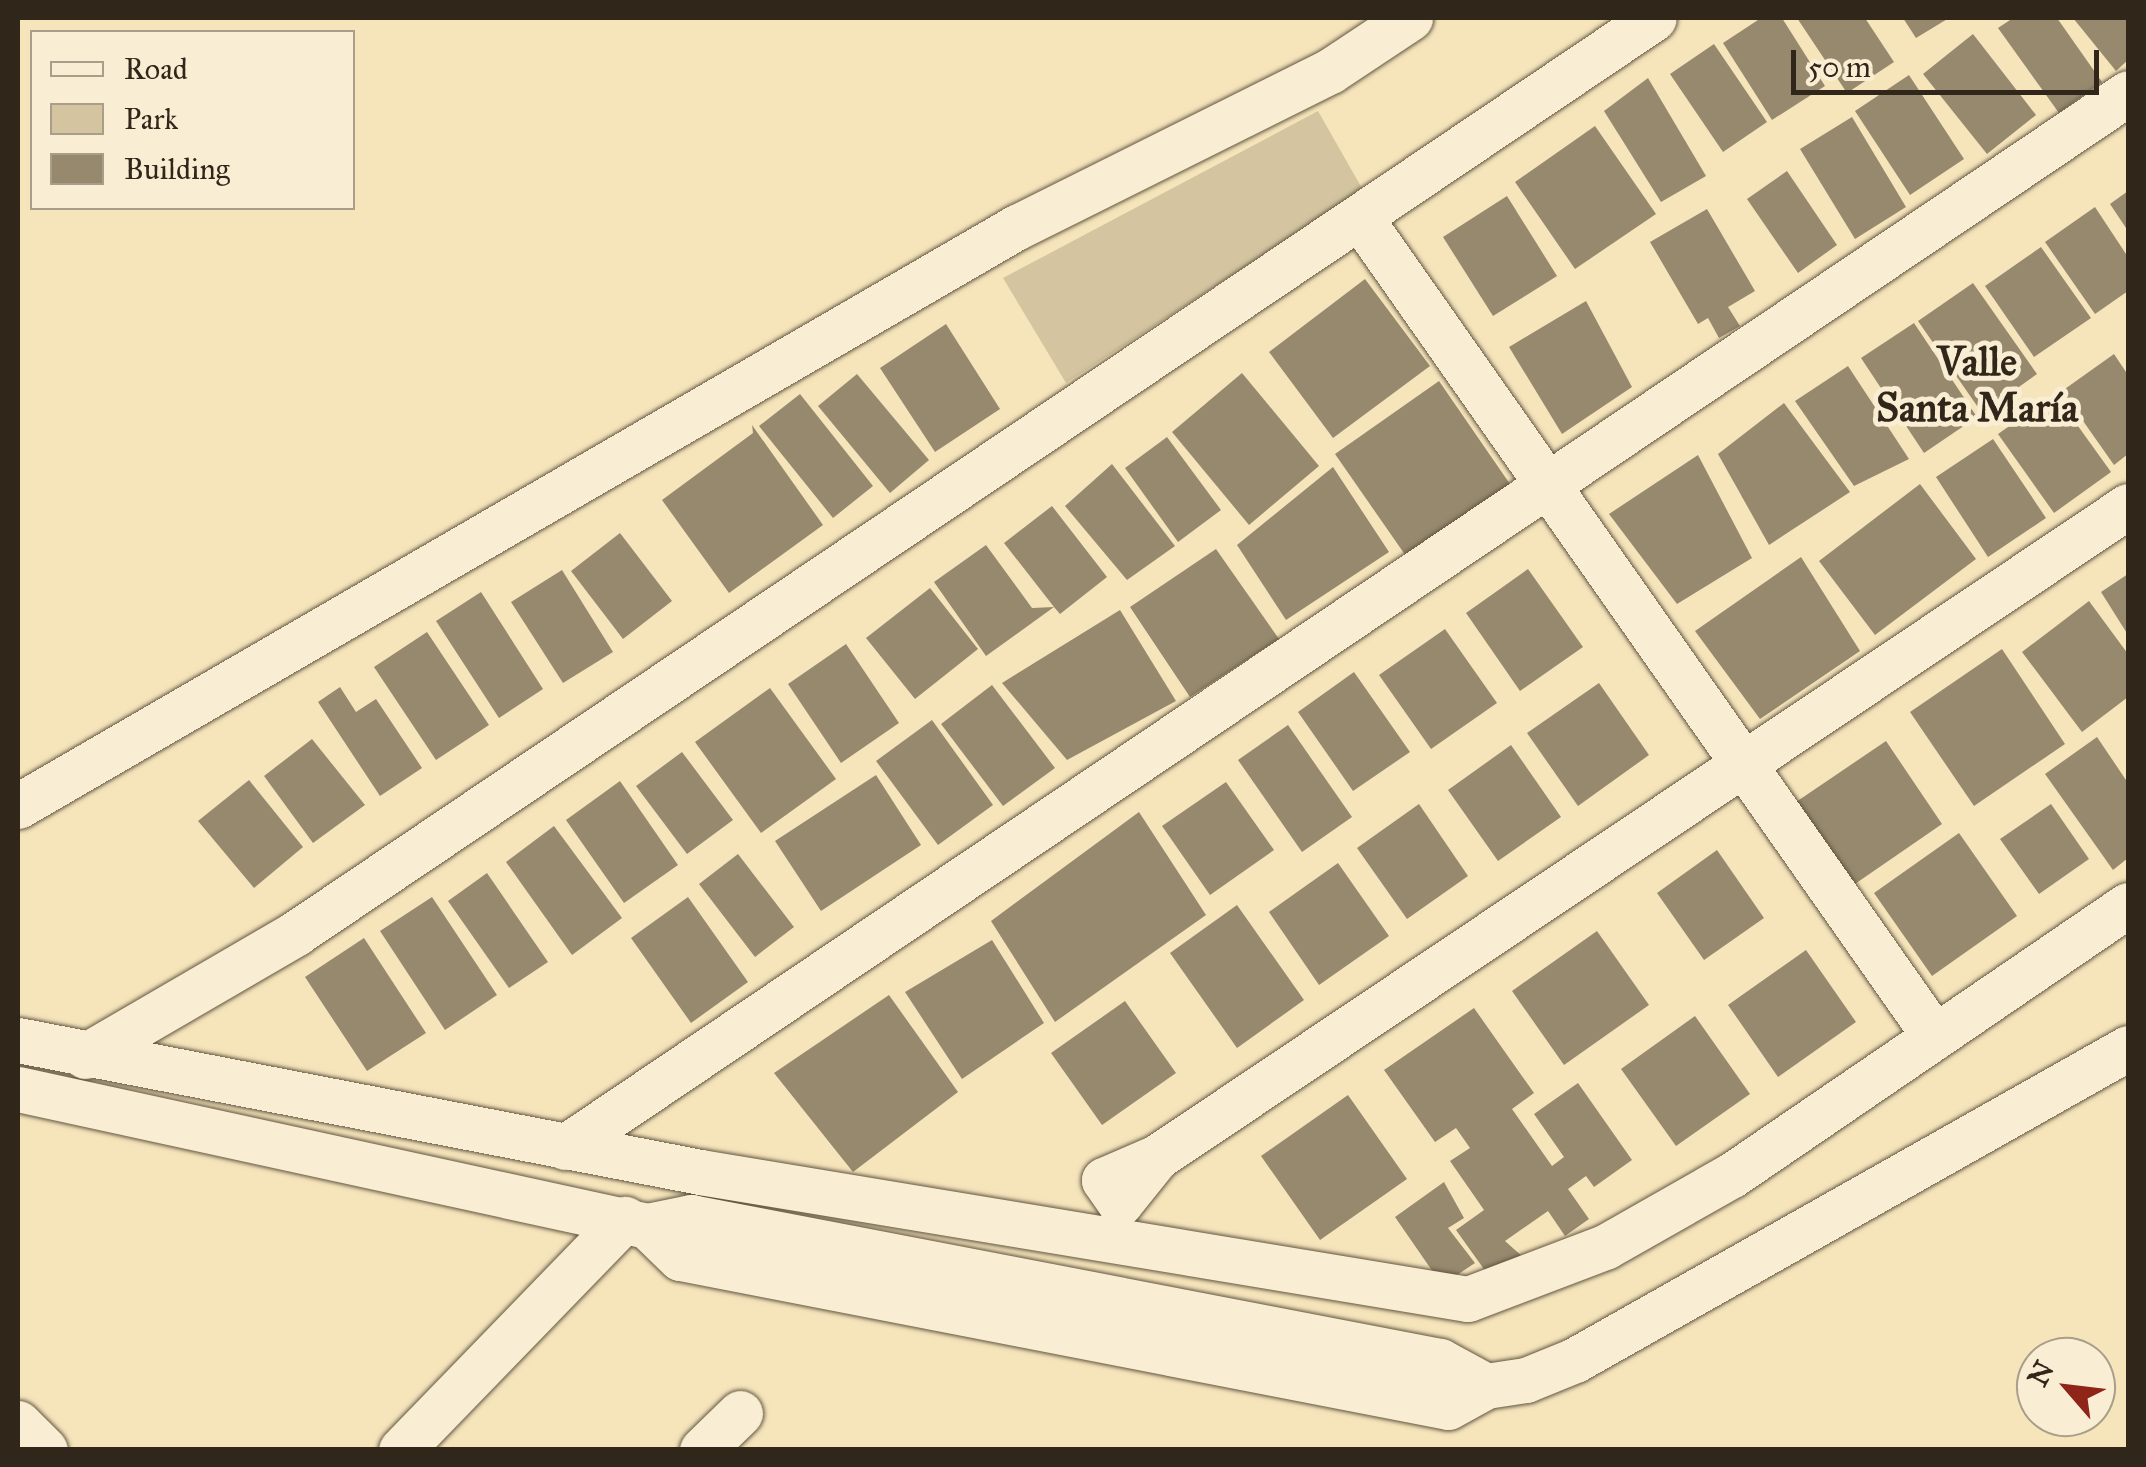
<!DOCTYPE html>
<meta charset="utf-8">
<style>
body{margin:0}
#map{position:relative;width:2146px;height:1467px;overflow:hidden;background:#f6e5bb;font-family:"IM FELL Great Primer",serif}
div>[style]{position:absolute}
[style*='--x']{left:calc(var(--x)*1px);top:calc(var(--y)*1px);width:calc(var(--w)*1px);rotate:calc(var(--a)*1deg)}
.green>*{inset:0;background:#d4c5a0}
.building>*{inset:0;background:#97896e}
.roads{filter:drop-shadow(0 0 2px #625642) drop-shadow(0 0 2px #625642)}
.minor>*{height:45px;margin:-22.5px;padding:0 22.5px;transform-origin:22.5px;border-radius:22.5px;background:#f9eed3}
span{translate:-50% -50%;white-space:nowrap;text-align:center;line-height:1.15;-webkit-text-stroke:10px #f9eed3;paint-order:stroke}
.neighbourhood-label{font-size:40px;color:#30261a;font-weight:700}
.frame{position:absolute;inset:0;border:20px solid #30261a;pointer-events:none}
.legend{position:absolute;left:30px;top:30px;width:325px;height:180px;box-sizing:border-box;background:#f9eed3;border:2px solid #a99e89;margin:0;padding:12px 18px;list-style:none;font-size:30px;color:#30261a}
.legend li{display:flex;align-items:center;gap:20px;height:50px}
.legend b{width:50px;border:2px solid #a99e89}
.north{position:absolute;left:2016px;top:1337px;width:100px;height:100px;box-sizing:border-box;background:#f9eed3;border:2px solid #a99e89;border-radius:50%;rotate:298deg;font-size:28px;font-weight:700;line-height:40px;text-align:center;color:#30261a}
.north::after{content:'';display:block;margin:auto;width:35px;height:45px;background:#8f2418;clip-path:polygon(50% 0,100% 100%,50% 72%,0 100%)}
.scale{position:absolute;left:1791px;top:50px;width:308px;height:45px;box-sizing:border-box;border:5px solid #30261a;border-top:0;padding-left:12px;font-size:30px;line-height:35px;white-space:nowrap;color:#30261a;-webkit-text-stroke:8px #f9eed3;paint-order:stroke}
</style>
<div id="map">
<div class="green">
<i style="clip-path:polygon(1318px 111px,1363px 190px,1066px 383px,1003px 278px)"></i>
</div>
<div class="building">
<i style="clip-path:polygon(1761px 18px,1782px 18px,1825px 86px,1772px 120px,1723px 43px)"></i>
<i style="clip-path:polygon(1797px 18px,1865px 18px,1894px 62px,1847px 93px)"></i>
<i style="clip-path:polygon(1903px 18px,1949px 18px,1916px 38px)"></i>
<i style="clip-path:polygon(2013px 18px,2057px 18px,2102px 82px,2059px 113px,1998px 28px)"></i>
<i style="clip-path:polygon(2073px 18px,2128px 18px,2128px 60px,2116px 71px)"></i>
<i style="clip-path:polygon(1973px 34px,2036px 115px,1987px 154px,1923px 74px)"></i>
<i style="clip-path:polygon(1714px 44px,1767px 122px,1723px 152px,1670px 74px)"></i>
<i style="clip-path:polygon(1909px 75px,1964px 159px,1910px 195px,1855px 111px)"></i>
<i style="clip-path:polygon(1648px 78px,1706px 176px,1661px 202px,1604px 111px)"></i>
<i style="clip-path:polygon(1852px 117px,1906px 207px,1855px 239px,1800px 149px)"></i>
<i style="clip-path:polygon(1595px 126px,1656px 214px,1575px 269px,1515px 182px)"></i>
<i style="clip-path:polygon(1787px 171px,1837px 245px,1798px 273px,1747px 199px)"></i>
<i style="clip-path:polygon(2128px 191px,2128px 231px,2110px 204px)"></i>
<i style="clip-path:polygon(1507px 196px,1557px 276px,1493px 316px,1443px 237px)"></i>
<i style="clip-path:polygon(2095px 207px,2128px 257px,2128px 291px,2095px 314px,2045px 242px)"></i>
<i style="clip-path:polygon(1707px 209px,1755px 291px,1728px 307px,1740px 326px,1719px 338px,1708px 318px,1698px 324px,1650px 242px)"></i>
<i style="clip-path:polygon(2041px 247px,2091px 318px,2034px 357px,1985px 286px)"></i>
<i style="clip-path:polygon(1365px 279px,1430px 366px,1333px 438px,1269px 352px)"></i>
<i style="clip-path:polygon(1973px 283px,2037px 374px,1982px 413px,1918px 321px)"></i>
<i style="clip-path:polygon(1586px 301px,1632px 387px,1562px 434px,1509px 347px)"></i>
<i style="clip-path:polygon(1914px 323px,1977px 417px,1924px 453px,1861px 358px)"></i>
<i style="clip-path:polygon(946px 324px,1000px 409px,935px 452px,880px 368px)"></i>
<i style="clip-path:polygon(2114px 354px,2128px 375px,2128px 454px,2114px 465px,2062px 391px)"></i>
<i style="clip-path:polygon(1848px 366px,1909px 459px,1854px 486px,1795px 401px)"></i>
<i style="clip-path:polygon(1242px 373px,1319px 466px,1249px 525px,1172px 432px)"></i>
<i style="clip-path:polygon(857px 374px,929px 460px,890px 493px,818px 406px)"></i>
<i style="clip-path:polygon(1439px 381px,1512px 487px,1408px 559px,1335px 454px)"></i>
<i style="clip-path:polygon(800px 394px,873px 486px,833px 518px,759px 426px)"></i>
<i style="clip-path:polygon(2055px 394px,2111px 472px,2054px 513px,1998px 434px)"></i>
<i style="clip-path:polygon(1784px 403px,1850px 492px,1769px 545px,1718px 454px)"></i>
<i style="clip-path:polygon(752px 425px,823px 525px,729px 593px,662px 500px,753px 433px)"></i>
<i style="clip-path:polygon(1167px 437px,1221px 510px,1178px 542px,1125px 468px)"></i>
<i style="clip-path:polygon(1993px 439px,2046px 518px,1988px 557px,1936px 477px)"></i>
<i style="clip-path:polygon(1698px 455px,1752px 558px,1677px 604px,1609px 514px)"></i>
<i style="clip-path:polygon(1112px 464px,1175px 546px,1127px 580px,1065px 506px)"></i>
<i style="clip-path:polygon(1333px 467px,1389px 552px,1286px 620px,1237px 545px)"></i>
<i style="clip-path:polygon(1920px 484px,1976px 559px,1875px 635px,1819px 561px)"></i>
<i style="clip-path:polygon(1052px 506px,1107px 577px,1060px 614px,1054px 607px,986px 656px,934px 582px,986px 545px,1032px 608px,1054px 607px,1004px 543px)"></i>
<i style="clip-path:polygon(620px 533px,672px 601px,623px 639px,571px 571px)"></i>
<i style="clip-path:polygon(1216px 549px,1279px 639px,1190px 697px,1130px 607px)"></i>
<i style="clip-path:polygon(1801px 557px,1860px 651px,1760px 719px,1695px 631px)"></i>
<i style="clip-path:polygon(1528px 569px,1583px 647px,1520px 691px,1466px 613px)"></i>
<i style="clip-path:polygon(562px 570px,613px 652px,563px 683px,511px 602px)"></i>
<i style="clip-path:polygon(2128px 574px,2128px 635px,2101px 592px)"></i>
<i style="clip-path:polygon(930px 588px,978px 649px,915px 699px,866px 638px)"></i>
<i style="clip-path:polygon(481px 592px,543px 689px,499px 718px,436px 621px)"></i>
<i style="clip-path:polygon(2089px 601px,2128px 654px,2128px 697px,2082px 732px,2022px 652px)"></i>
<i style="clip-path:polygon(1120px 610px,1176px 701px,1067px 760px,1002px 683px)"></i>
<i style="clip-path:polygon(1445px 629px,1497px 703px,1431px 749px,1379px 675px)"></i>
<i style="clip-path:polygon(427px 632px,489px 725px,436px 760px,374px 667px)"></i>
<i style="clip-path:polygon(846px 644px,899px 723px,841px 763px,788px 684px)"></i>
<i style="clip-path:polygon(2002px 649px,2065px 744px,1974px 806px,1910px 712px)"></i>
<i style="clip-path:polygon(1354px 672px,1410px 752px,1353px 791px,1298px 712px)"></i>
<i style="clip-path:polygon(1599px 683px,1649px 755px,1578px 806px,1527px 733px)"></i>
<i style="clip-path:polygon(992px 685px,1055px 768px,1003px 806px,941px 724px)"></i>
<i style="clip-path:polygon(340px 687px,356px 712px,376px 699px,422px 768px,380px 796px,318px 702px)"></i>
<i style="clip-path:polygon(770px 688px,836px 779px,761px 833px,695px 742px)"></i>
<i style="clip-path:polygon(932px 720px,993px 805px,938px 845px,876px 761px)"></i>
<i style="clip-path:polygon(1288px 725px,1352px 817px,1302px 852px,1238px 760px)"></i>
<i style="clip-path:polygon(2097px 737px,2128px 783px,2128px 858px,2113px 870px,2045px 774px)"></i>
<i style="clip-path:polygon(312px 739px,365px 805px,313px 843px,264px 776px)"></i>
<i style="clip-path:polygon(1886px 741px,1942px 824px,1852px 886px,1796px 802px)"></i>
<i style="clip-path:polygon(1511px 745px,1561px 817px,1498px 861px,1448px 790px)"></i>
<i style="clip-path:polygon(682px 752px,733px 820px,687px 854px,636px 786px)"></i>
<i style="clip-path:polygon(876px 775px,921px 845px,821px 911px,775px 841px)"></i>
<i style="clip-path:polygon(249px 780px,303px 847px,254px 888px,198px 821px)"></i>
<i style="clip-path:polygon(620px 781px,678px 865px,624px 903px,566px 820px)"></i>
<i style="clip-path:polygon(1226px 782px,1274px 850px,1210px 895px,1162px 826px)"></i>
<i style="clip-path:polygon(1419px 804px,1468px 876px,1407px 919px,1357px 848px)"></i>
<i style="clip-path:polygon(2051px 804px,2089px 859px,2039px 894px,2000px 839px)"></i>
<i style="clip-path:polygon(1139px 812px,1206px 915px,1055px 1022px,991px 921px)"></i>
<i style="clip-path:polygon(554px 826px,622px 918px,572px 955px,506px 862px)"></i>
<i style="clip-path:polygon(1959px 833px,2017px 916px,1932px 976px,1874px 893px)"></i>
<i style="clip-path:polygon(1717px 850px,1764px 918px,1704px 960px,1657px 893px)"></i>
<i style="clip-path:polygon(738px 854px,794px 927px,755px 957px,699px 884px)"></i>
<i style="clip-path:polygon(1338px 863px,1389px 936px,1319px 985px,1269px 912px)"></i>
<i style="clip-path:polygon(487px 873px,548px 962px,509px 988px,448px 901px)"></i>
<i style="clip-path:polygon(432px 897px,497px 995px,445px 1030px,380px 931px)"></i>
<i style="clip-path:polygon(688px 897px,748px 982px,691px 1023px,631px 938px)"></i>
<i style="clip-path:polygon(1237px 905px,1304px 1000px,1237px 1048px,1170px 953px)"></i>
<i style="clip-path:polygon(1597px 931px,1649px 1005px,1564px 1065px,1512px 991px)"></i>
<i style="clip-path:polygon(364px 938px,426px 1033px,367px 1071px,305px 977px)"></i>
<i style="clip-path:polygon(992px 940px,1044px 1023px,962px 1079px,905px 992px)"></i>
<i style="clip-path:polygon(1806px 950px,1856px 1022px,1778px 1077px,1728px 1005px)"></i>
<i style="clip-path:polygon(889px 995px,958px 1092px,853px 1172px,774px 1073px)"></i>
<i style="clip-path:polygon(1125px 1001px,1176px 1073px,1102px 1125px,1051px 1053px)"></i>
<i style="clip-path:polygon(1474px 1008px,1534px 1093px,1512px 1109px,1552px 1166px,1564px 1157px,1534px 1114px,1578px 1083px,1632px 1160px,1594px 1187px,1586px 1176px,1568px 1189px,1589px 1219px,1565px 1236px,1548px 1211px,1505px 1241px,1533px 1266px,1491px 1279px,1456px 1230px,1484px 1210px,1450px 1161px,1470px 1148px,1456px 1128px,1435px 1142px,1384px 1070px)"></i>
<i style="clip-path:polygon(1695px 1016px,1750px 1094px,1676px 1146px,1621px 1069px)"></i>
<i style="clip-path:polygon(1348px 1095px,1407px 1179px,1320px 1240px,1261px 1156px)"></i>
<i style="clip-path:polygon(1444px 1182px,1464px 1218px,1448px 1228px,1475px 1263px,1442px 1285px,1395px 1217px)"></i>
</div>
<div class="roads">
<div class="minor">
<i style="--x:1361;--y:219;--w:999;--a:54.94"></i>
<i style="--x:18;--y:806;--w:1155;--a:-30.1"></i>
<i style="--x:1017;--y:227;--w:350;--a:-26.5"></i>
<i style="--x:1330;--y:71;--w:96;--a:-33.5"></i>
<i style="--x:18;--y:1040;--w:695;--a:10.95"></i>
<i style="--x:700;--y:1172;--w:778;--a:9.39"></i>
<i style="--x:1468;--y:1299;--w:147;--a:-20.8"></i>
<i style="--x:1605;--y:1247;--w:146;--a:-29.6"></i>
<i style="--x:1732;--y:1175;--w:479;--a:-34.3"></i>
<i style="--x:85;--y:1056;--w:244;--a:-30.2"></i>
<i style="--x:296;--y:933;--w:1637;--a:-33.97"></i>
<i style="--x:18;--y:1089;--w:644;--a:12.29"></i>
<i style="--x:647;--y:1226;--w:45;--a:-11.6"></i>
<i style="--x:691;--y:1217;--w:763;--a:10.88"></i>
<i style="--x:1440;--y:1361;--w:52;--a:28.5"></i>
<i style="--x:565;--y:1147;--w:1885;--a:-33.99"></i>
<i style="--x:1157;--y:1157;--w:59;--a:128.8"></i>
<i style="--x:1120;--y:1203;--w:28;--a:-125"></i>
<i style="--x:1104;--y:1180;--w:58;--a:-23.5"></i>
<i style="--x:1157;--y:1157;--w:1169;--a:-33.84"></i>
<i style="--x:647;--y:1226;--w:46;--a:44.1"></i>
<i style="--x:680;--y:1258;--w:782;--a:10.98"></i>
<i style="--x:1448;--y:1407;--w:43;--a:-28.9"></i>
<i style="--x:1486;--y:1386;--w:40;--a:-8.5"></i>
<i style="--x:1526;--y:1380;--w:53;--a:-22.2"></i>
<i style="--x:1575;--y:1360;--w:635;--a:-29.43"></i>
<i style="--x:18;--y:1423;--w:38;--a:45"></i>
<i style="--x:401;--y:1450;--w:322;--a:-45.9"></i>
<i style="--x:702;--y:1450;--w:53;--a:-44.2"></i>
</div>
</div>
<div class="neighbourhood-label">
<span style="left:1977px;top:385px">Valle<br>Santa María</span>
</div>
<div class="frame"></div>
<ul class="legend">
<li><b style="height:12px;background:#f9eed3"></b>Road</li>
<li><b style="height:28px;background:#d4c5a0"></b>Park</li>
<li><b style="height:28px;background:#97896e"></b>Building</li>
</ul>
<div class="north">N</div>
<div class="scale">50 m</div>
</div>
